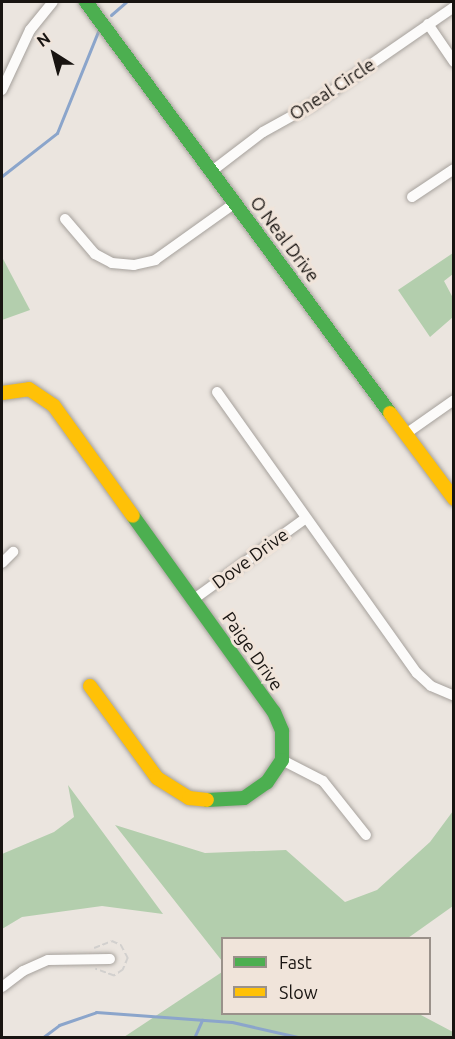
<!DOCTYPE html>
<style>
body{margin:0}
#map{position:relative;width:455px;height:1039px;overflow:hidden;background:#ebe5df;font-family:Ubuntu,sans-serif}
div>[style]{position:absolute}
[style*='--x']{left:calc(var(--x)*1px);top:calc(var(--y)*1px);width:calc(var(--w)*1px);rotate:calc(var(--a)*1deg)}
.forest>*{inset:0;background:#b3cead}
.stream>*{height:3px;margin:-1.5px;padding:0 1.5px;transform-origin:1.5px;border-radius:1.5px;background:#8ba5cb}
.path>*{height:1.5px;margin-top:-0.75px;transform-origin:0;background:repeating-linear-gradient(90deg,#d2d0ce 0 6px,transparent 0 9px)}
.roads{filter:drop-shadow(0 0 2px #a6a19c) drop-shadow(0 0 2px #a6a19c)}
.street>*{height:10px;margin:-5px;padding:0 5px;transform-origin:5px;border-radius:5px;background:#fcfbfa}
.fast>*{height:14px;margin:-7px;padding:0 7px;transform-origin:7px;border-radius:7px;background:#4caf50}
.slow>*{height:14px;margin:-7px;padding:0 7px;transform-origin:7px;border-radius:7px;background:#ffc107}
span{translate:-50% -50%;white-space:nowrap;text-align:center;line-height:1.15;-webkit-text-stroke:6px #f0e4da;paint-order:stroke}
.street-label{font-size:18px;color:#181411}
.frame{position:absolute;inset:0;border:3px solid #181411;pointer-events:none}
.legend{position:absolute;left:221px;top:937px;width:210px;height:78px;box-sizing:border-box;background:#f0e4da;border:2px solid #9a918a;margin:0;padding:8px 10px;list-style:none;font-size:18px;color:#181411}
.legend li{display:flex;align-items:center;gap:12px;height:30px}
.legend b{width:30px;border:2px solid #9a918a}
.north{position:absolute;left:24px;top:24px;width:60px;height:60px;-webkit-text-stroke:4px #f0e4da;paint-order:stroke;rotate:324deg;font-size:16px;font-weight:700;line-height:24px;text-align:center;color:#181411}
.north::after{content:'';display:block;margin:auto;width:21px;height:27px;background:#181411;clip-path:polygon(50% 0,100% 100%,50% 72%,0 100%)}
</style>
<div id="map">
<div class="forest">
<i style="clip-path:polygon(453px 253px,453px 274px,444px 281px,453px 298px,453px 317px,430px 337px,398px 290px)"></i>
<i style="clip-path:polygon(2px 257px,30px 310px,2px 320px)"></i>
<i style="clip-path:polygon(68px 785px,163px 914px,102px 906px,22px 917px,2px 929px,2px 854px,54px 832px,74px 817px)"></i>
<i style="clip-path:polygon(453px 811px,453px 906px,408px 938px,222px 938px,222px 961px,115px 825px,205px 853px,286px 850px,345px 902px,377px 890px,430px 842px)"></i>
<i style="clip-path:polygon(222px 972px,222px 1014px,419px 1014px,453px 1032px,453px 1037px,124px 1037px)"></i>
</div>
<div class="stream">
<i style="--x:111;--y:15;--w:20;--a:-41"></i>
<i style="--x:2;--y:176;--w:70;--a:-38"></i>
<i style="--x:57;--y:133;--w:112;--a:-68"></i>
<i style="--x:42;--y:1038;--w:21;--a:-37"></i>
<i style="--x:59;--y:1025;--w:39;--a:-19"></i>
<i style="--x:96;--y:1012;--w:136;--a:4.2"></i>
<i style="--x:232;--y:1022;--w:72;--a:12.9"></i>
<i style="--x:194;--y:1038;--w:20;--a:-66"></i>
</div>
<div class="path">
<i style="--x:94;--y:948;--w:19;--a:-21"></i>
<i style="--x:112;--y:941;--w:10;--a:24"></i>
<i style="--x:121;--y:945;--w:15;--a:62"></i>
<i style="--x:128;--y:958;--w:13;--a:113"></i>
<i style="--x:123;--y:970;--w:11;--a:146"></i>
<i style="--x:114;--y:976;--w:20;--a:-160"></i>
</div>
<div class="roads">
<div class="street">
<i style="--x:428;--y:24;--w:46;--a:55.6"></i>
<i style="--x:2;--y:90;--w:66;--a:-65"></i>
<i style="--x:30;--y:30;--w:36;--a:-51"></i>
<i style="--x:212;--y:171;--w:64;--a:-37.4"></i>
<i style="--x:263;--y:132;--w:56;--a:-28.9"></i>
<i style="--x:312;--y:105;--w:173;--a:-34.6"></i>
<i style="--x:412;--y:197;--w:50;--a:-33.7"></i>
<i style="--x:65;--y:219;--w:46;--a:49.4"></i>
<i style="--x:95;--y:254;--w:19;--a:28"></i>
<i style="--x:112;--y:263;--w:22;--a:5"></i>
<i style="--x:134;--y:265;--w:22;--a:-13"></i>
<i style="--x:155;--y:260;--w:98;--a:-35.5"></i>
<i style="--x:217;--y:392;--w:345;--a:54.6"></i>
<i style="--x:417;--y:673;--w:19;--a:43"></i>
<i style="--x:431;--y:686;--w:25;--a:23"></i>
<i style="--x:407;--y:433;--w:57;--a:-35.1"></i>
<i style="--x:2;--y:563;--w:16;--a:-45"></i>
<i style="--x:194;--y:599;--w:138;--a:-35.9"></i>
<i style="--x:282;--y:760;--w:46;--a:27.1"></i>
<i style="--x:323;--y:781;--w:69;--a:51.5"></i>
<i style="--x:2;--y:987;--w:26;--a:-37"></i>
<i style="--x:23;--y:971;--w:27;--a:-24"></i>
<i style="--x:48;--y:960;--w:62;--a:-0.9"></i>
</div>
<div class="fast">
<i style="--x:86;--y:2;--w:511;--a:53.51"></i>
<i style="--x:133;--y:516;--w:241;--a:54.3"></i>
<i style="--x:274;--y:712;--w:21;--a:67"></i>
<i style="--x:282;--y:731;--w:29;--a:90"></i>
<i style="--x:282;--y:760;--w:27;--a:124"></i>
<i style="--x:267;--y:782;--w:28;--a:145"></i>
<i style="--x:244;--y:798;--w:37;--a:177"></i>
</div>
<div class="slow">
<i style="--x:2;--y:393;--w:27;--a:-8"></i>
<i style="--x:29;--y:389;--w:30;--a:34"></i>
<i style="--x:54;--y:406;--w:135;--a:54.3"></i>
<i style="--x:390;--y:413;--w:107;--a:53.3"></i>
<i style="--x:90;--y:686;--w:114;--a:53.9"></i>
<i style="--x:157;--y:778;--w:38;--a:32"></i>
<i style="--x:189;--y:798;--w:18;--a:6"></i>
</div>
</div>
<div class="street-label">
<span style="left:332px;top:89px;rotate:-33deg">Oneal Circle</span>
<span style="left:285px;top:239px;rotate:53deg">O Neal Drive</span>
<span style="left:250px;top:558px;rotate:-36deg">Dove Drive</span>
<span style="left:253px;top:651px;rotate:55deg">Paige Drive</span>
</div>
<div class="frame"></div>
<ul class="legend">
<li><b style="height:8px;background:#4caf50"></b>Fast</li>
<li><b style="height:8px;background:#ffc107"></b>Slow</li>
</ul>
<div class="north">N</div>
</div>
